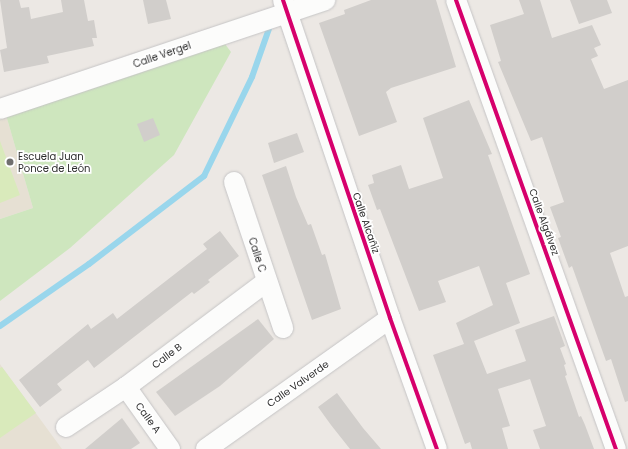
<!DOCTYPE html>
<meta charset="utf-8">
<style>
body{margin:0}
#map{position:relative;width:628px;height:449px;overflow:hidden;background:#ece8e4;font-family:Poppins,sans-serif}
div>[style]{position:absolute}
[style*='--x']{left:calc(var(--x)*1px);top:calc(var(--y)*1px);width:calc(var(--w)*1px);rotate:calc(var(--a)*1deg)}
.education>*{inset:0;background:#e6e0d3}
.green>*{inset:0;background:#cee6be}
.pitch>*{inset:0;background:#d9eabb}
.stream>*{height:6px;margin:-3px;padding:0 3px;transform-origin:3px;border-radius:3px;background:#99d6ec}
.building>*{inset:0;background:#d1cecb}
.roads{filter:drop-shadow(0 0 1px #c5c4c5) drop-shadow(0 0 1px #c5c4c5)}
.minor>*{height:20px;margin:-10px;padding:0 10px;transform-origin:10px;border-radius:10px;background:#fcfcfb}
.cycleway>*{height:4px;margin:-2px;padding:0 2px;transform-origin:2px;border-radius:2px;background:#d6006c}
.dots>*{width:11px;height:11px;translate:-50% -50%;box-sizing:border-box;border:2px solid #fff;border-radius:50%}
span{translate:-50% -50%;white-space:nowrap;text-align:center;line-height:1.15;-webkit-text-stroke:3.5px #fff;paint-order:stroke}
.street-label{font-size:10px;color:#2e2e2e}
.poi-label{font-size:10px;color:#2e2e2e}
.left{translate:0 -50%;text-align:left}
</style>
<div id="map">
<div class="education">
<i style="clip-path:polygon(6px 115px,33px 208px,0 219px,0 117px)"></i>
<i style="clip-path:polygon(0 364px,2px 367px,62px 449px,0 449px)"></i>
</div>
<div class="green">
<i style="clip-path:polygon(222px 40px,231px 52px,174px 155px,70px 248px,0 301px,0 219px,33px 208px,6px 115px)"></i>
</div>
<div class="pitch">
<i style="clip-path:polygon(0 141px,20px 195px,0 203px)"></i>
<i style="clip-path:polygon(2px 367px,36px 413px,0 438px,0 368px)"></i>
</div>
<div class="stream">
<i style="--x:0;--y:326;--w:108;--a:-34.9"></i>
<i style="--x:89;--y:264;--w:145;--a:-37.4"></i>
<i style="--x:204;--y:176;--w:110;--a:-64.1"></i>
<i style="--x:252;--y:77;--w:57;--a:-70.6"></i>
</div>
<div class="building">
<i style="clip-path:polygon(0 0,19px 0,21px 8px,29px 7px,31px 19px,63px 12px,61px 0,84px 0,88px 21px,94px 20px,97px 38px,92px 38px,94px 46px,47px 56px,49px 63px,4px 72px,0 50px,7px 48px)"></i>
<i style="clip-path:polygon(143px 0,166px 0,171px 19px,148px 24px)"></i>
<i style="clip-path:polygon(371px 0,436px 0,456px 67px,391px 88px,386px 92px,397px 122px,359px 136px,319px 23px,345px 14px,344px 10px)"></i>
<i style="clip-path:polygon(519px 0,540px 0,552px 38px,592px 25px,601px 45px,594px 48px,598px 56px,591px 59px,604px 89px,628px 80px,628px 246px,610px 253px,625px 297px,628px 296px,628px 401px,625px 402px,611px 359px,606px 361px,572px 266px,569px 268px,558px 238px,561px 237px,550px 207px,564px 202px,542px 137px,531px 141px,498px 62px,501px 61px,490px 25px,524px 14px)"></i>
<i style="clip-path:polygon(570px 0,607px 0,612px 13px,579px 24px)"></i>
<i style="clip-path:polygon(469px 100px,492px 154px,488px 155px,530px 274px,506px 283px,520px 323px,474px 341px,487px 374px,526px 361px,515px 330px,554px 316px,565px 346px,560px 348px,566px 364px,564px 365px,567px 375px,565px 376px,579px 417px,581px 416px,585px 425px,594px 449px,540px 449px,533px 430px,546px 426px,530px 379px,498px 389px,510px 426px,502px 428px,508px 449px,472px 449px,470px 442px,465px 444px,433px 355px,464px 344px,456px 323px,493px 305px,479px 266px,438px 281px,446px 302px,419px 311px,380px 209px,377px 210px,368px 185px,374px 183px,372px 175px,401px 165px,409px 189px,443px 178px,423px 118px)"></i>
<i style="clip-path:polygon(153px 118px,160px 135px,144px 142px,137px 124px)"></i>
<i style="clip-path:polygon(297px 133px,304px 152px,274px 163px,268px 143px)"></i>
<i style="clip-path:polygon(286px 166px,296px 197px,308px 225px,311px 224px,322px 255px,325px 254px,341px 309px,312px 320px,262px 175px)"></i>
<i style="clip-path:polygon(220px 231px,239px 256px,208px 280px,210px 282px,194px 294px,192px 292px,94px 368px,88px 360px,57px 384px,62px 390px,40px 407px,19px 380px,88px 324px,91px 329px,113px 313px,117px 319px,207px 249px,203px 244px)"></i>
<i style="clip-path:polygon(258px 319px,274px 339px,220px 386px,175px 416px,156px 392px)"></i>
<i style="clip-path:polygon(337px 393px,363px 428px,381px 449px,350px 449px,331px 425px,318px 407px)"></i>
<i style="clip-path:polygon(122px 418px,140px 443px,131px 449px,85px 449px)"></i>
</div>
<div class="roads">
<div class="minor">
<i style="--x:283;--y:0;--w:336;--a:71.4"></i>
<i style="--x:390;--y:318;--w:139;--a:70.3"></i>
<i style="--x:456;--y:0;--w:477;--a:70.4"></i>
<i style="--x:0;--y:109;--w:343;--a:-18.5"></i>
<i style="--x:234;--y:182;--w:154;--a:71.4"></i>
<i style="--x:126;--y:387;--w:76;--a:54.6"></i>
<i style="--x:66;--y:427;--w:72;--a:-33.7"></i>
<i style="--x:126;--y:387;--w:175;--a:-36.9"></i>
<i style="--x:206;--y:449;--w:226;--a:-35.4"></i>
</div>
</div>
<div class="cycleway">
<i style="--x:283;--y:0;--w:336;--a:71.4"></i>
<i style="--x:390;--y:318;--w:139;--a:70.3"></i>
<i style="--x:456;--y:0;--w:477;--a:70.4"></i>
</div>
<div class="dots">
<i style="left:10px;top:162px;background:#706f6e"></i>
</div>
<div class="street-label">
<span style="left:162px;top:55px;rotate:-19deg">Calle Vergel</span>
<span style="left:544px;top:222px;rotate:70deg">Calle Algálvez</span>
<span style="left:366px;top:223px;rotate:71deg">Calle Alcañiz</span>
<span style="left:257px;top:255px;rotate:72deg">Calle C</span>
<span style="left:167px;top:356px;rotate:-37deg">Calle B</span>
<span style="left:298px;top:384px;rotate:-35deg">Calle Valverde</span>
<span style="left:148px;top:418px;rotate:54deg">Calle A</span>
</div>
<div class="poi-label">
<span class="left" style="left:18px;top:162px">Escuela Juan<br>Ponce de León</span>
</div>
</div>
